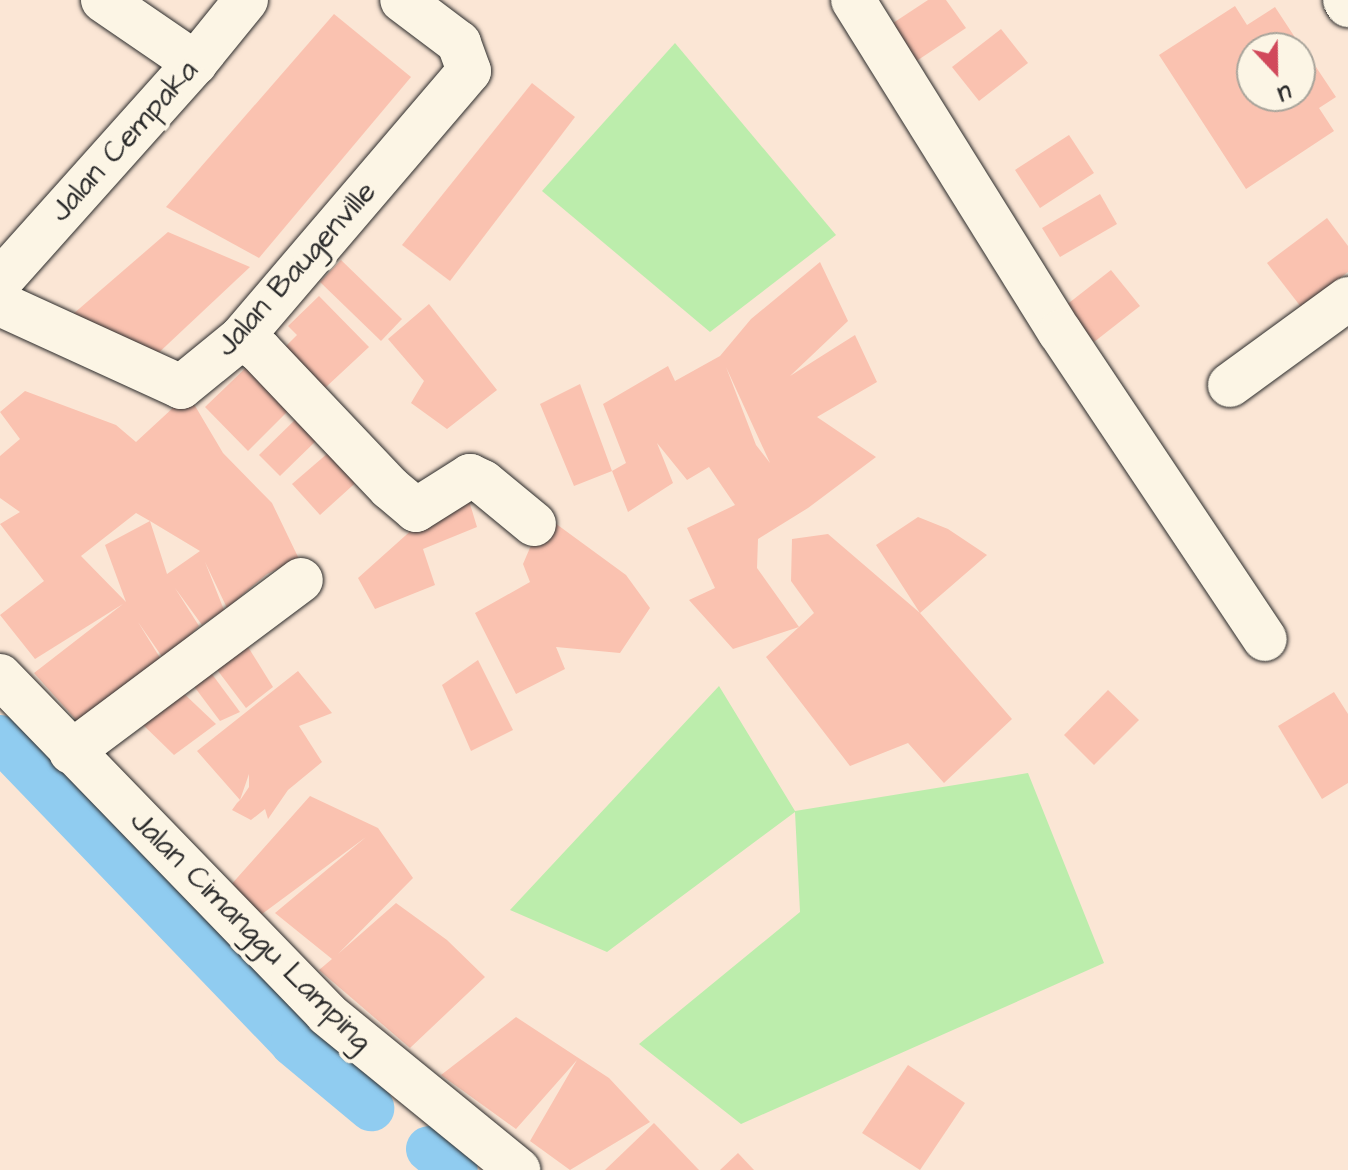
<!DOCTYPE html>
<style>
body{margin:0}
#map{position:relative;width:1348px;height:1170px;overflow:hidden;background:#fbe6d5;font-family:"Architects Daughter",sans-serif}
div>[style]{position:absolute}
[style*='--x']{left:calc(var(--x)*1px);top:calc(var(--y)*1px);width:calc(var(--w)*1px);rotate:calc(var(--a)*1deg)}
.green>*{inset:0;background:#bcedac}
.canal>*{height:46px;margin:-23px;padding:0 23px;transform-origin:23px;border-radius:23px;background:#90ccf0}
.building>*{inset:0;background:#fac2b0}
.roads{filter:drop-shadow(0 0 2px #2b2b2b) drop-shadow(0 0 2px #2b2b2b)}
.street>*{height:44px;margin:-22px;padding:0 22px;transform-origin:22px;border-radius:22px;background:#fcf5e5}
span{translate:-50% -50%;white-space:nowrap;text-align:center;line-height:1.15;-webkit-text-stroke:8px #fcf5e5;paint-order:stroke}
.street-label{font-size:30px;color:#2b2b2b}
.north{position:absolute;left:1236px;top:32px;width:80px;height:80px;box-sizing:border-box;background:#fcf5e5;border:2px solid #a8a49b;border-radius:50%;rotate:158deg;font-size:22px;font-weight:700;line-height:32px;text-align:center;color:#2b2b2b}
.north::after{content:'';display:block;margin:auto;width:28px;height:36px;background:#d1495b;clip-path:polygon(50% 0,100% 100%,50% 72%,0 100%)}
</style>
<div id="map">
<div class="green">
<i style="clip-path:polygon(675px 43px,836px 235px,710px 332px,542px 191px)"></i>
<i style="clip-path:polygon(719px 686px,795px 811px,1028px 773px,1104px 963px,741px 1124px,639px 1044px,800px 912px,795px 812px,607px 952px,510px 910px)"></i>
</div>
<div class="canal">
<i style="--x:0;--y:738;--w:423;--a:46.1"></i>
<i style="--x:293;--y:1043;--w:102;--a:39.8"></i>
<i style="--x:429;--y:1149;--w:33;--a:39"></i>
</div>
<div class="building">
<i style="clip-path:polygon(928px 0,946px 0,966px 28px,912px 64px,887px 27px)"></i>
<i style="clip-path:polygon(1235px 6px,1247px 25px,1275px 7px,1298px 42px,1288px 48px,1252px 48px,1252px 96px,1300px 96px,1300px 78px,1316px 67px,1336px 97px,1319px 108px,1334px 131px,1246px 189px,1159px 55px)"></i>
<i style="clip-path:polygon(334px 14px,411px 77px,259px 258px,166px 207px)"></i>
<i style="clip-path:polygon(1001px 29px,1028px 63px,979px 101px,952px 67px)"></i>
<i style="clip-path:polygon(532px 83px,575px 117px,450px 281px,402px 245px)"></i>
<i style="clip-path:polygon(1069px 135px,1094px 173px,1040px 208px,1015px 170px)"></i>
<i style="clip-path:polygon(1100px 194px,1117px 224px,1060px 257px,1042px 228px)"></i>
<i style="clip-path:polygon(1327px 218px,1348px 246px,1348px 272px,1301px 307px,1267px 263px)"></i>
<i style="clip-path:polygon(168px 232px,250px 267px,152px 359px,65px 321px)"></i>
<i style="clip-path:polygon(341px 260px,402px 319px,381px 341px,320px 282px)"></i>
<i style="clip-path:polygon(evenodd,820px 262px,848px 321px,790px 376px,855px 335px,877px 382px,817px 417px,876px 457px,808px 508px,758px 539px,757px 568px,799px 627px,814px 613px,791px 581px,792px 539px,828px 534px,920px 613px,876px 545px,918px 517px,948px 529px,987px 555px,920px 613px,1012px 719px,944px 783px,908px 743px,850px 766px,766px 657px,799px 627px,733px 649px,689px 600px,715px 588px,687px 528px,735px 505px,709px 467px,687px 480px,657px 443px,673px 483px,628px 512px,612px 471px,574px 486px,540px 404px,580px 384px,612px 471px,626px 463px,603px 404px,668px 366px,675px 381px,720px 356px,751px 319px,820px 262px,726px 367px,770px 463px,756px 445px,726px 367px)"></i>
<i style="clip-path:polygon(1111px 270px,1140px 306px,1094px 342px,1065px 306px)"></i>
<i style="clip-path:polygon(319px 296px,369px 347px,312px 400px,273px 359px,297px 335px,288px 326px)"></i>
<i style="clip-path:polygon(429px 304px,497px 390px,447px 429px,411px 403px,424px 381px,388px 339px)"></i>
<i style="clip-path:polygon(258px 356px,300px 399px,248px 451px,205px 407px)"></i>
<i style="clip-path:polygon(evenodd,25px 391px,116px 425px,136px 442px,188px 394px,223px 453px,272px 503px,299px 559px,267px 574px,227px 608px,205px 562px,224px 610px,202px 625px,175px 588px,199px 626px,165px 661px,138px 622px,162px 661px,78px 722px,34px 673px,123px 604px,35px 659px,0 615px,44px 581px,0 524px,20px 512px,0 498px,0 456px,20px 439px,0 412px,25px 391px,136px 513px,150px 521px,200px 551px,167px 574px,150px 521px,105px 545px,126px 602px,81px 556px,136px 513px)"></i>
<i style="clip-path:polygon(301px 414px,322px 435px,280px 476px,259px 455px)"></i>
<i style="clip-path:polygon(335px 447px,362px 477px,320px 515px,292px 484px)"></i>
<i style="clip-path:polygon(467px 494px,477px 527px,423px 549px,435px 585px,375px 609px,358px 578px,415px 527px)"></i>
<i style="clip-path:polygon(544px 515px,626px 575px,650px 608px,620px 653px,556px 647px,565px 669px,516px 694px,475px 613px,530px 582px,523px 564px)"></i>
<i style="clip-path:polygon(240px 634px,273px 687px,246px 708px,209px 659px)"></i>
<i style="clip-path:polygon(478px 660px,513px 730px,471px 751px,442px 685px)"></i>
<i style="clip-path:polygon(206px 666px,240px 712px,220px 721px,190px 681px)"></i>
<i style="clip-path:polygon(298px 671px,332px 713px,299px 726px,322px 762px,288px 790px,268px 819px,265px 809px,251px 820px,232px 810px,237px 803px,241px 799px,249px 787px,249px 774px,240px 800px,197px 751px)"></i>
<i style="clip-path:polygon(178px 688px,216px 724px,174px 755px,136px 718px)"></i>
<i style="clip-path:polygon(1108px 690px,1139px 720px,1094px 765px,1064px 735px)"></i>
<i style="clip-path:polygon(1334px 692px,1348px 714px,1348px 783px,1322px 799px,1278px 726px)"></i>
<i style="clip-path:polygon(310px 796px,378px 828px,413px 878px,338px 954px,396px 903px,447px 940px,485px 977px,410px 1048px,319px 970px,332px 959px,275px 913px,366px 837px,258px 917px,229px 887px)"></i>
<i style="clip-path:polygon(516px 1017px,609px 1078px,650px 1122px,570px 1170px,530px 1141px,577px 1060px,516px 1129px,441px 1075px)"></i>
<i style="clip-path:polygon(908px 1065px,965px 1103px,920px 1170px,862px 1133px)"></i>
<i style="clip-path:polygon(654px 1123px,699px 1170px,605px 1170px)"></i>
<i style="clip-path:polygon(738px 1153px,754px 1170px,720px 1170px)"></i>
</div>
<div class="roads">
<div class="street">
<i style="--x:103;--y:0;--w:112;--a:34.4"></i>
<i style="--x:853;--y:0;--w:391;--a:58.1"></i>
<i style="--x:1060;--y:332;--w:369;--a:56.3"></i>
<i style="--x:1345;--y:0;--w:6;--a:59"></i>
<i style="--x:0;--y:281;--w:292;--a:-48.2"></i>
<i style="--x:195;--y:63;--w:81;--a:-51"></i>
<i style="--x:0;--y:304;--w:199;--a:24.6"></i>
<i style="--x:181;--y:387;--w:77;--a:-39.2"></i>
<i style="--x:241;--y:338;--w:351;--a:-49.5"></i>
<i style="--x:469;--y:71;--w:30;--a:-110"></i>
<i style="--x:459;--y:43;--w:71;--a:-143"></i>
<i style="--x:241;--y:338;--w:23;--a:34"></i>
<i style="--x:260;--y:351;--w:189;--a:46.5"></i>
<i style="--x:390;--y:488;--w:34;--a:40"></i>
<i style="--x:416;--y:510;--w:64;--a:-32.2"></i>
<i style="--x:470;--y:476;--w:14;--a:25"></i>
<i style="--x:483;--y:482;--w:66;--a:39.5"></i>
<i style="--x:1230;--y:385;--w:146;--a:-36.1"></i>
<i style="--x:0;--y:676;--w:470;--a:45.9"></i>
<i style="--x:327;--y:1014;--w:247;--a:39.2"></i>
<i style="--x:71;--y:752;--w:287;--a:-36.8"></i>
</div>
</div>
<div class="street-label">
<span style="left:124px;top:141px;rotate:-48deg">Jalan Cempaka</span>
<span style="left:296px;top:269px;rotate:-48deg">Jalan Baugenville</span>
<span style="left:251px;top:931px;rotate:45deg">Jalan Cimanggu Lamping</span>
</div>
<div class="north">U</div>
</div>
